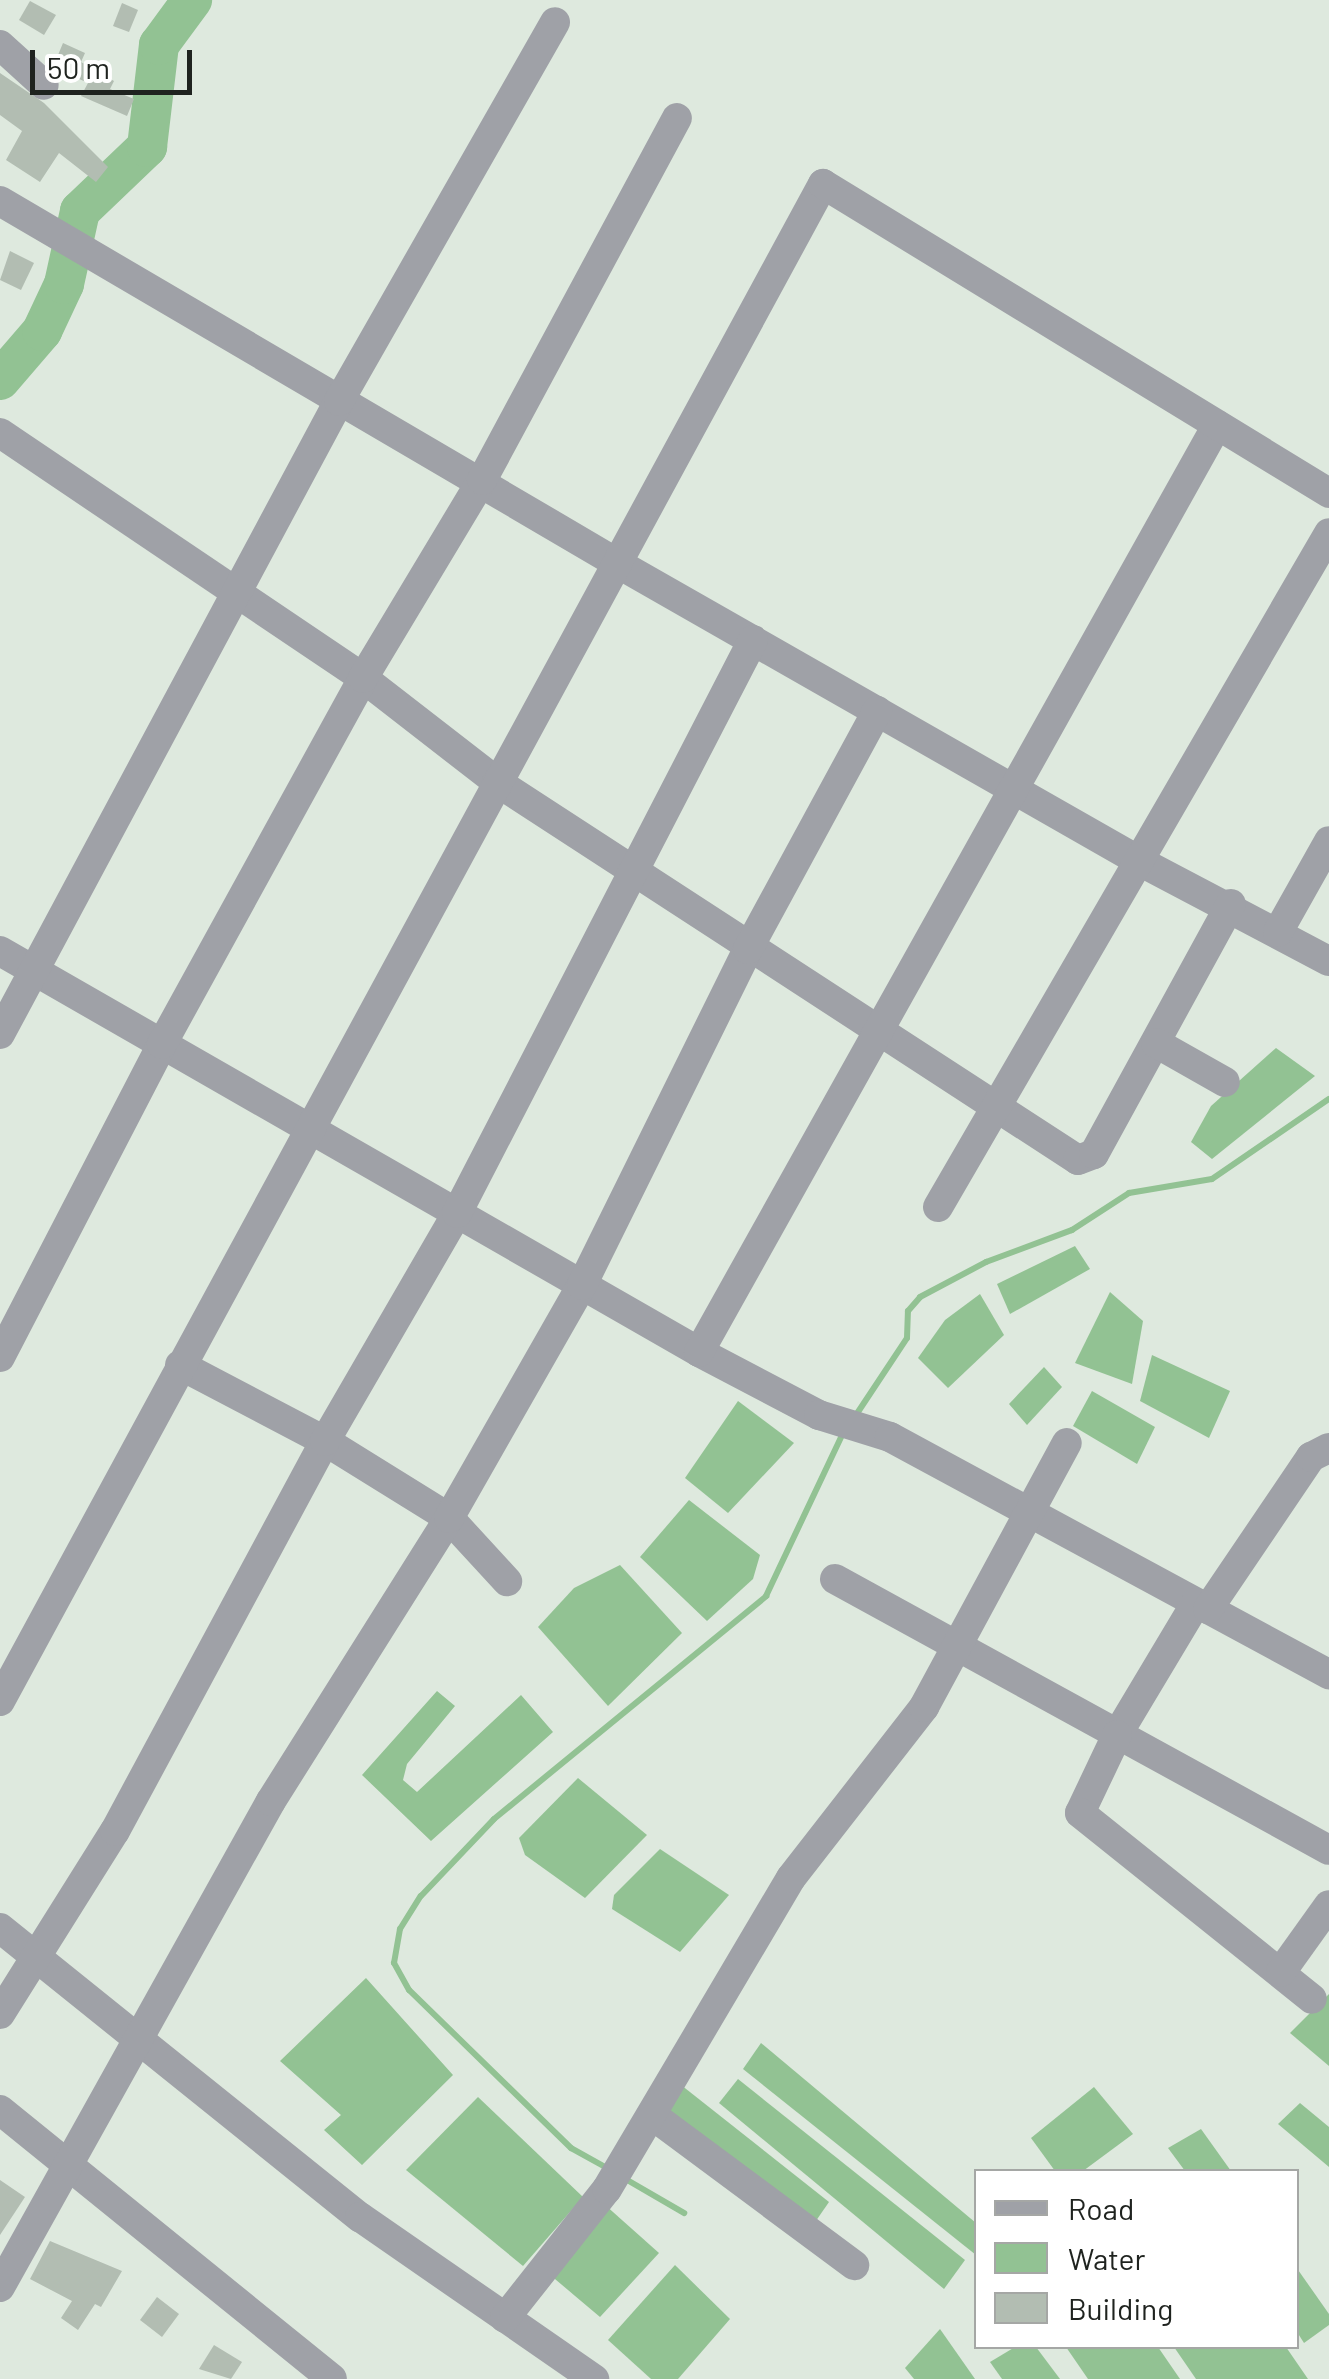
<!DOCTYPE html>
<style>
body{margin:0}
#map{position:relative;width:1329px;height:2379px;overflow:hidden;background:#dee9de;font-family:Barlow,sans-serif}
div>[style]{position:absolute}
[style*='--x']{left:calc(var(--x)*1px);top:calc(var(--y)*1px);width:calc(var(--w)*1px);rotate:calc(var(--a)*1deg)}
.water>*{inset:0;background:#92c293}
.stream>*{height:6px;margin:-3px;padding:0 3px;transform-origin:3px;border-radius:3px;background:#92c293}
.river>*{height:40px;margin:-20px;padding:0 20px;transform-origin:20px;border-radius:20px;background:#92c293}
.building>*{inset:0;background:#b2bdb2}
.minor>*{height:30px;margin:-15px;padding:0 15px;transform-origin:15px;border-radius:15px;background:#9fa1a7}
span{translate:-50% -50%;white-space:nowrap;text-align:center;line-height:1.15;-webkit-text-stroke:8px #fff;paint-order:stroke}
.legend{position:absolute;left:974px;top:2169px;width:325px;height:180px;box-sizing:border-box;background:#fff;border:2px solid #a5a7a5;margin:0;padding:12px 18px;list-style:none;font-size:30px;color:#1f231f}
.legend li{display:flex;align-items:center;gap:20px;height:50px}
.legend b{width:50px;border:2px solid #a5a7a5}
.scale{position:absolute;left:30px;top:50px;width:162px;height:45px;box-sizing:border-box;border:5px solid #1f231f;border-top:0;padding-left:12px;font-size:30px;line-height:35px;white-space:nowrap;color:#1f231f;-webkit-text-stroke:8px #fff;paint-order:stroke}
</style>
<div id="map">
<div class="water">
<i style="clip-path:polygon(1276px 1048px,1315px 1076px,1212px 1159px,1191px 1142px,1211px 1106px)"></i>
<i style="clip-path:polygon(1075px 1246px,1090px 1269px,1010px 1314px,997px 1284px)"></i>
<i style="clip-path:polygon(1110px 1292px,1143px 1321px,1132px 1384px,1075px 1363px)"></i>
<i style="clip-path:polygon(980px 1294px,1004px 1335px,948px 1388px,918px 1358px,945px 1320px)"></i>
<i style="clip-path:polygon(1152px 1355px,1230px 1391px,1209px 1438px,1140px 1401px)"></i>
<i style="clip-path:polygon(1044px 1367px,1062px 1387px,1027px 1425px,1009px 1404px)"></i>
<i style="clip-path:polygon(1092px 1391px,1155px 1427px,1137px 1464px,1073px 1426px)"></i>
<i style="clip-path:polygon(738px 1401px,794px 1443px,728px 1513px,685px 1478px)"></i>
<i style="clip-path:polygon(689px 1500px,760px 1555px,753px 1579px,707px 1621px,640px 1557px)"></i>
<i style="clip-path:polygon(620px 1565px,682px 1633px,608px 1706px,538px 1627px,574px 1588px)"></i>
<i style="clip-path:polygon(437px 1691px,455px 1706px,407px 1764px,403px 1780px,417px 1792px,521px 1695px,553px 1732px,431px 1841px,362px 1775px)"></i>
<i style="clip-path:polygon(578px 1778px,647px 1835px,585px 1898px,525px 1855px,519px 1838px)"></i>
<i style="clip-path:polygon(660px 1849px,729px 1895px,680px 1952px,612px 1909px,614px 1895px)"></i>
<i style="clip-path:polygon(366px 1978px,453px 2075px,362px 2165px,324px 2130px,341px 2115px,280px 2061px)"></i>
<i style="clip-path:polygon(1329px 1994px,1329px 2066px,1290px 2033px)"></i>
<i style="clip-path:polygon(761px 2043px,976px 2223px,976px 2255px,743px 2069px)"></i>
<i style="clip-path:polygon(738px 2079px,965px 2260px,944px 2289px,719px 2103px)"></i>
<i style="clip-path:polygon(676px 2081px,829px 2202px,811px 2228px,656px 2105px)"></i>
<i style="clip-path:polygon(1094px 2087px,1133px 2134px,1083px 2171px,1055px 2171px,1031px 2138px)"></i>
<i style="clip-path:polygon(478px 2097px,583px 2197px,523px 2266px,406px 2170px)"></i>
<i style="clip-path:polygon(1300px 2103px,1329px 2127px,1329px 2167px,1278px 2124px)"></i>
<i style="clip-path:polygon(1201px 2129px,1231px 2171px,1185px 2171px,1168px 2148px)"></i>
<i style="clip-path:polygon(604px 2204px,659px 2253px,600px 2317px,549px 2274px)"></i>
<i style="clip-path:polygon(675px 2265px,730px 2319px,678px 2379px,651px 2379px,608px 2340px)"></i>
<i style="clip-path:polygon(1296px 2267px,1329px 2314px,1329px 2325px,1304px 2343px,1297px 2332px)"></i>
<i style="clip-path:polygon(940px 2329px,975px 2379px,914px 2379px,905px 2368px)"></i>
<i style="clip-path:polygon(1015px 2347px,1036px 2347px,1060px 2379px,1002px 2379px,990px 2362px)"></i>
<i style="clip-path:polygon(1066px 2347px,1158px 2347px,1180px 2379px,1088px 2379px)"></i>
<i style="clip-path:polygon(1174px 2347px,1286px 2347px,1308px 2379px,1196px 2379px)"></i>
</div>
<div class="stream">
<i style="--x:856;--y:1415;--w:92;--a:-56.5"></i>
<i style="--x:907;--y:1338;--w:27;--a:-88"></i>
<i style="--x:908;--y:1311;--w:18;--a:-49"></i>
<i style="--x:920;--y:1297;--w:75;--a:-27.9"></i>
<i style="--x:986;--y:1262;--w:92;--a:-20.4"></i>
<i style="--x:1072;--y:1230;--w:68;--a:-33"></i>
<i style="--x:1129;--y:1193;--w:84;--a:-9.6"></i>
<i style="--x:1212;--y:1179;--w:142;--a:-34.4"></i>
<i style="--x:607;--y:2168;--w:41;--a:-150.9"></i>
<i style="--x:571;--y:2148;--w:226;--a:-135.7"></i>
<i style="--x:409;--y:1990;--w:31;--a:-119"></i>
<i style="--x:394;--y:1963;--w:35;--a:-80"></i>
<i style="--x:400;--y:1929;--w:39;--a:-58"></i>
<i style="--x:421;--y:1896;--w:106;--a:-46.5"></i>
<i style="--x:494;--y:1819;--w:352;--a:-39.3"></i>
<i style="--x:766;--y:1596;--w:180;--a:-64.7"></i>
<i style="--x:622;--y:2177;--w:72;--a:30.1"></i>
</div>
<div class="river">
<i style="--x:0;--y:380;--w:65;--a:-49.4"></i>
<i style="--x:42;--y:331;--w:52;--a:-64.9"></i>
<i style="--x:64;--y:284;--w:75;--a:-77.6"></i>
<i style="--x:80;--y:211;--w:93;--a:-43.7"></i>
<i style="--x:147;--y:147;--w:103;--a:-83.3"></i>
<i style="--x:159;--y:45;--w:56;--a:-53.7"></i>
</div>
<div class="building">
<i style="clip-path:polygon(30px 1px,56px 15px,44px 35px,19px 20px)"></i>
<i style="clip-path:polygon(122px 3px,138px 10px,129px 32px,113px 26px)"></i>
<i style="clip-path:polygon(63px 43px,85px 53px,81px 62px,114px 81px,110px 89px,134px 99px,127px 116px,81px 96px,88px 83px,53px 67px)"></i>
<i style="clip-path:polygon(0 73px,44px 103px,108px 167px,96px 182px,59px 153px,40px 182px,6px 160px,22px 131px,0 115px)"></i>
<i style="clip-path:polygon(10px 251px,34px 263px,21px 290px,0 280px)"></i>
<i style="clip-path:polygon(0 2180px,25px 2197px,0 2235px)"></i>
<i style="clip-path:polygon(50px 2241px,122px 2271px,101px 2307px,95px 2304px,78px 2330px,61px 2318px,72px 2301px,30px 2279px)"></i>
<i style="clip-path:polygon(157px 2297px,179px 2314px,162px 2337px,140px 2320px)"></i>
<i style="clip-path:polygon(214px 2345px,242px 2362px,231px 2379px,199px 2369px)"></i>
</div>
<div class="minor">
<i style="--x:0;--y:45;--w:59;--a:42.3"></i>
<i style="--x:0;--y:201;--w:715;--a:30.4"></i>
<i style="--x:617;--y:563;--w:603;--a:29.71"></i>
<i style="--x:1141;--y:862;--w:212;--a:27.8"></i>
<i style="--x:0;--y:433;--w:438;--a:34"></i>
<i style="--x:363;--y:678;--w:170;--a:37.8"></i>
<i style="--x:497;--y:782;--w:693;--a:33.05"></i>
<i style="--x:1078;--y:1160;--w:17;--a:-21"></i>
<i style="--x:1094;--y:1154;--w:285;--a:-61.3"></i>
<i style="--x:1278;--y:932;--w:104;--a:-60.7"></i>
<i style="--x:0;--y:951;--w:806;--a:29.84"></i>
<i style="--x:699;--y:1352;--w:136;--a:27.7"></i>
<i style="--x:819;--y:1415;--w:74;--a:17.2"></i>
<i style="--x:890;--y:1437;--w:499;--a:28.4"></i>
<i style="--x:0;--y:1034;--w:718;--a:-61.83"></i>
<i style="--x:339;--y:401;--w:436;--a:-60.3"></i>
<i style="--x:1156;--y:1043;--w:79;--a:29.5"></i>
<i style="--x:938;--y:1207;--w:779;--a:-59.88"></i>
<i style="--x:699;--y:1352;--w:1062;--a:-60.8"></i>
<i style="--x:0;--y:1357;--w:352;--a:-62.6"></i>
<i style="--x:162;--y:1044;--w:418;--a:-61.2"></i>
<i style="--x:363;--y:678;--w:231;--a:-59"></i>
<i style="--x:482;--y:480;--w:411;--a:-61.7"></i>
<i style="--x:180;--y:1365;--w:164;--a:27.7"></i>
<i style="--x:325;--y:1441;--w:146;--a:31.8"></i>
<i style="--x:449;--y:1518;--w:86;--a:47.4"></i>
<i style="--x:835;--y:1579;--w:563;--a:28.75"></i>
<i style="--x:1196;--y:1603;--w:154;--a:120.9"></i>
<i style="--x:1117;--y:1735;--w:86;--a:115.4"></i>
<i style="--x:1080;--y:1813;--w:297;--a:38.7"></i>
<i style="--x:1208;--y:1609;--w:184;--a:-55.9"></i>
<i style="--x:1311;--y:1457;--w:20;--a:-27"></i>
<i style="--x:0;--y:1701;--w:1726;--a:-61.52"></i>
<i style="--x:823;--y:184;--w:593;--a:31.41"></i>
<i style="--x:0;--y:1928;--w:462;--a:38.8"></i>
<i style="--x:360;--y:2217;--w:285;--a:34.7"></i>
<i style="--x:1281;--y:1972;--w:82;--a:-54.4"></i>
<i style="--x:0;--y:2014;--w:216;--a:-57.9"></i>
<i style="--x:115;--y:1831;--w:443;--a:-61.7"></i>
<i style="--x:325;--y:1441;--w:263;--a:-59.9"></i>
<i style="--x:457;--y:1213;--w:645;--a:-62.68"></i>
<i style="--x:0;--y:2110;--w:427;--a:39"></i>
<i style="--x:652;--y:2115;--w:252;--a:36.6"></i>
<i style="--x:0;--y:2287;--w:556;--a:-60.86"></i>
<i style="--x:271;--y:1801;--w:334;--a:-57.8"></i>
<i style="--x:449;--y:1518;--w:268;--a:-60.3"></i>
<i style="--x:582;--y:1285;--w:375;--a:-63.7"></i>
<i style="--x:748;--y:949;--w:271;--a:-61.5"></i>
<i style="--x:505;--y:2318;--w:164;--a:-51.7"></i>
<i style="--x:607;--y:2189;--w:361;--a:-59.4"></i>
<i style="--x:791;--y:1878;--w:217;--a:-52.1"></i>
<i style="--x:924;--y:1707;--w:300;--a:-61.6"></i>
</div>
<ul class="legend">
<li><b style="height:12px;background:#9fa1a7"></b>Road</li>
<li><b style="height:28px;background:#92c293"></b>Water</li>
<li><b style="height:28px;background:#b2bdb2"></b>Building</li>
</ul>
<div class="scale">50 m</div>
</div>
